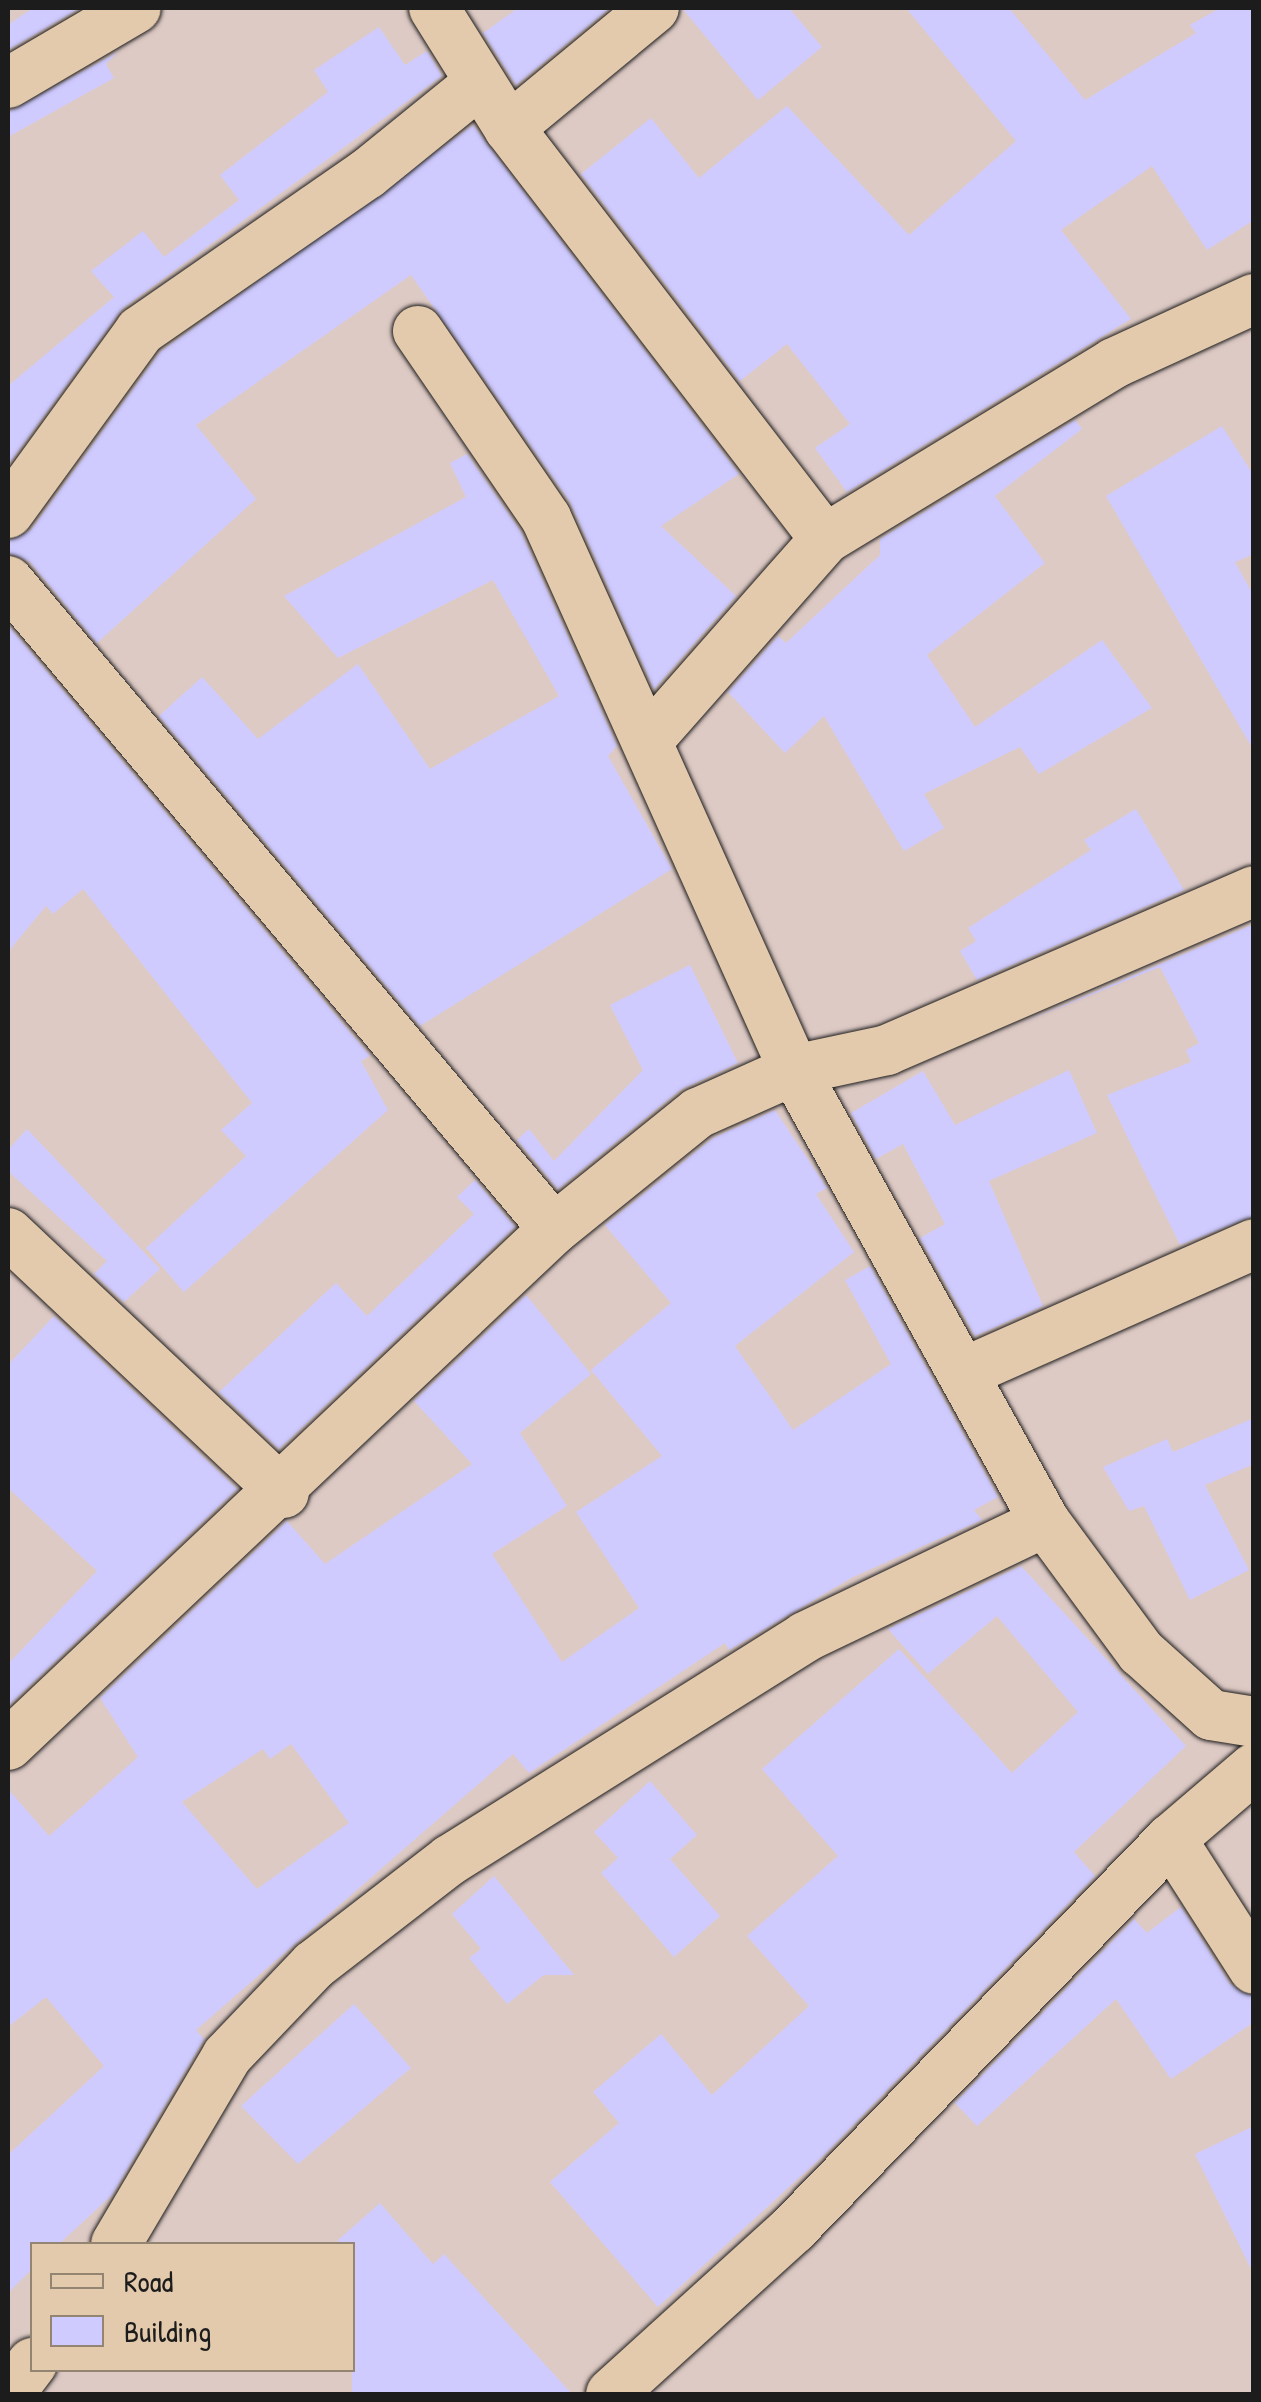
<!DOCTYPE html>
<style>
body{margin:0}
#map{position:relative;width:1261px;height:2402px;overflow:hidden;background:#decac5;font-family:"Patrick Hand",sans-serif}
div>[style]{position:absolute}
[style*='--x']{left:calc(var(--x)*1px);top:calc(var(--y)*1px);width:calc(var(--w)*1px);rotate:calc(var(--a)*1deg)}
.building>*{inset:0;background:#d0cbfe}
.roads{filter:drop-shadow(0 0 2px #1c1c1c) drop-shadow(0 0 2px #1c1c1c)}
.street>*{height:50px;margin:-25px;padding:0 25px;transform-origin:25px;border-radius:25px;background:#e4caac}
span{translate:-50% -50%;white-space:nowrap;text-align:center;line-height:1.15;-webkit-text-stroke:9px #e4caac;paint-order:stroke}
.frame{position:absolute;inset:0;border:10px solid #1c1c1c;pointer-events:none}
.legend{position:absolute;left:30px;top:2242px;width:325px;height:130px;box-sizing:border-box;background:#e4caac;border:2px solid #948472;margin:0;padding:12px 18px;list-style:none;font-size:30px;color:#1c1c1c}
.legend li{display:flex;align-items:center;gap:20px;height:50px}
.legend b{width:50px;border:2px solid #948472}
</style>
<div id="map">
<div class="building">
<i style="clip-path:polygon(33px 8px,80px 8px,8px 50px,8px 25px)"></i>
<i style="clip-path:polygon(518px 8px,610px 8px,516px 85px,483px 33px)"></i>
<i style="clip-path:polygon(682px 8px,789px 8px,822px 47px,758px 100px)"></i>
<i style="clip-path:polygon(906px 8px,1009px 8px,1085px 100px,1196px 33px,1190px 25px,1220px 8px,1254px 8px,1254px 220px,1207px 250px,1152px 166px,1061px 230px,1131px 319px,847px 492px,815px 448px,850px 424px,787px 344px,740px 381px,581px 174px,651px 118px,699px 178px,787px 106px,909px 235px,1016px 141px)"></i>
<i style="clip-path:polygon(379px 27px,405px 65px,427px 51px,442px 76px,123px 308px,8px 465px,8px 386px,114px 297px,91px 271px,143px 231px,164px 257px,239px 200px,220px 175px,328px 92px,314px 70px)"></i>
<i style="clip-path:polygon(118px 52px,106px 64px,114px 78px,8px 137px,8px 112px)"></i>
<i style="clip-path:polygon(473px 125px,739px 474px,661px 526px,736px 596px,654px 689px,570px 502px,411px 275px,196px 425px,256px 499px,97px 643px,30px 562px,8px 553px,8px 541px,31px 530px,160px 352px)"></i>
<i style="clip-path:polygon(1075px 420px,1082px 429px,995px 496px,1045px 563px,927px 655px,975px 727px,1102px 640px,1152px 708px,1039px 774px,1020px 747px,924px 794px,944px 828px,904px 851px,824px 716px,785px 753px,728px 692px,778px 636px,786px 643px,880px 555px,880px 539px)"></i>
<i style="clip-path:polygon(1222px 426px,1254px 476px,1254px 554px,1235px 562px,1254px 596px,1254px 751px,1106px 496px)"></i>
<i style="clip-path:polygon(467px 454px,521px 532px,617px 746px,608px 756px,672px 869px,420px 1026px,159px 716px,202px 677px,258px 739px,358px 664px,430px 769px,559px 696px,493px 580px,338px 658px,284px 596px,466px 497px,450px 463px)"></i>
<i style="clip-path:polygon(8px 625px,370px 1056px,361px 1061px,388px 1110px,184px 1292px,146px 1248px,246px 1156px,221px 1130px,252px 1103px,83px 889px,53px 914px,46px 906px,8px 952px)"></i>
<i style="clip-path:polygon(1136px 809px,1184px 890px,977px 980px,960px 951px,976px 941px,968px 928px,1091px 850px,1084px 840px)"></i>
<i style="clip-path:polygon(1254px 924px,1254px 1216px,1180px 1245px,1107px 1095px,1191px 1062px,1186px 1050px,1199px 1043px,1160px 967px,1015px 1026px)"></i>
<i style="clip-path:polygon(690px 965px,738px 1063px,680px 1090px,558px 1189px,517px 1140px,529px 1129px,554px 1161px,643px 1070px,610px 1005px)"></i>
<i style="clip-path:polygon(1069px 1070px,1097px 1133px,989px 1181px,1043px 1306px,975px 1336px,920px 1238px,945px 1224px,903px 1144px,876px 1159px,851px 1113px,923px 1071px,955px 1125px)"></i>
<i style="clip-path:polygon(evenodd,775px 1110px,827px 1188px,816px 1194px,854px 1252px,735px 1346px,793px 1430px,891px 1364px,845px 1280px,870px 1266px,998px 1497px,974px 1510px,982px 1520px,853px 1577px,729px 1650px,725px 1643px,529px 1773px,513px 1754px,196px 2030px,204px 2039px,112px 2195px,59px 2244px,32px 2244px,32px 2269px,8px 2293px,8px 2155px,104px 2066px,46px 1997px,8px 2027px,8px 1789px,49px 1836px,138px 1757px,100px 1698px,287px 1521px,325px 1564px,472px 1464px,414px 1401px,526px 1295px,591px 1374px,520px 1433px,567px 1506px,492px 1554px,562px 1662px,639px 1608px,576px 1512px,662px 1456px,591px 1370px,671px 1303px,605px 1225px,713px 1138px,775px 1110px,291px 1744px,349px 1823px,257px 1889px,182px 1802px,263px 1749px,270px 1759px,291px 1744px)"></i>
<i style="clip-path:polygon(27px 1129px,160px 1269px,124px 1302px,94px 1274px,107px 1261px,8px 1171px,8px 1150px)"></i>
<i style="clip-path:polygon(475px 1180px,515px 1227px,279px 1449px,219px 1392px,336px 1283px,367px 1316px,474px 1214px,457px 1197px)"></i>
<i style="clip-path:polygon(54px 1316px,237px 1489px,8px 1706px,8px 1664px,97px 1571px,8px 1488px,8px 1365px)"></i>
<i style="clip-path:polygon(1254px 1418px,1254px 1464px,1205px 1485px,1249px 1570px,1190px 1600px,1144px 1506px,1129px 1511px,1103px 1467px,1167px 1439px,1173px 1452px)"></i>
<i style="clip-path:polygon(1021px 1566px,1186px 1746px,1074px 1852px,1095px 1876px,824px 2155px,658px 2307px,550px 2182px,619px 2123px,593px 2092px,661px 2034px,712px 2095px,809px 2006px,747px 1936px,838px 1856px,762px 1769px,899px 1649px,1012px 1773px,1078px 1712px,997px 1616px,928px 1674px,888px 1629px)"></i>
<i style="clip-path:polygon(650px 1781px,697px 1835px,670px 1859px,720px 1916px,674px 1957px,601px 1873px,618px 1858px,594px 1832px)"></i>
<i style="clip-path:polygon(494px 1876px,574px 1975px,544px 1975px,507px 2004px,469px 1958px,481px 1949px,452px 1914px)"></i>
<i style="clip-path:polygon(1181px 1907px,1230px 1984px,1254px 1997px,1254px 2022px,1171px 2079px,1116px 1999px,977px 2126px,955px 2103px,1134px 1919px,1147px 1933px)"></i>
<i style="clip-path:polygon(354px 2004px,411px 2068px,298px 2164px,241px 2106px)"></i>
<i style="clip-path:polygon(1254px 2126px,1254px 2275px,1195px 2154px)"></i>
<i style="clip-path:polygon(380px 2203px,433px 2264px,444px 2254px,572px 2394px,352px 2394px,352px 2244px,337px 2241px)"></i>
</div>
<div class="roads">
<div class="street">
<i style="--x:434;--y:8;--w:142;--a:58"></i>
<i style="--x:509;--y:128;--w:518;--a:52.44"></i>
<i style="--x:8;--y:83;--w:148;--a:-30.4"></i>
<i style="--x:509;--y:128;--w:188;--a:-39.6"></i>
<i style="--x:418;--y:331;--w:227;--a:55.6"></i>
<i style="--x:546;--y:518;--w:605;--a:65.81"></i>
<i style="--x:794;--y:1070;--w:517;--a:60.96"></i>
<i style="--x:1045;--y:1522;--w:162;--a:53.6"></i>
<i style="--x:1141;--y:1652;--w:94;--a:42"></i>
<i style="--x:1211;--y:1715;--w:44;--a:9.2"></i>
<i style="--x:8;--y:513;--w:225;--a:-54"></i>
<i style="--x:140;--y:331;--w:276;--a:-34.7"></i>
<i style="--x:367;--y:174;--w:143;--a:-39"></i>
<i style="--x:8;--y:581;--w:847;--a:49.88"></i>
<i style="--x:648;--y:740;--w:268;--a:-48.6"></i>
<i style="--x:825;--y:539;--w:338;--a:-31.3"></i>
<i style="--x:1114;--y:363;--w:154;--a:-24.6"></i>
<i style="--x:8;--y:1233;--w:379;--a:43.3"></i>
<i style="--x:963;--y:1373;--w:318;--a:-23.9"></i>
<i style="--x:8;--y:1745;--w:751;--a:-43.38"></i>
<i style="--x:554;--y:1229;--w:185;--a:-38.9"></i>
<i style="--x:698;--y:1113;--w:105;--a:-24.1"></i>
<i style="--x:794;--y:1070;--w:95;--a:-12.1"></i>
<i style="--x:887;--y:1050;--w:400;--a:-23.4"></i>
<i style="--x:1171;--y:1839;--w:154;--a:57.4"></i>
<i style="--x:116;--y:2244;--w:218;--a:-59.4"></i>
<i style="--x:227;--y:2056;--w:126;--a:-46.3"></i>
<i style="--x:314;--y:1965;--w:172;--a:-37.7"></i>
<i style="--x:450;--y:1860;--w:419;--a:-32.1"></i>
<i style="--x:805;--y:1637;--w:266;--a:-25.6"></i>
<i style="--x:9;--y:2394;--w:39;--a:-53"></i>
<i style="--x:611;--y:2394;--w:246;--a:-42.2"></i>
<i style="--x:793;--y:2229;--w:543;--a:-45.9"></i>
<i style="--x:1171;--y:1839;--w:109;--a:-40.5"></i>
</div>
</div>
<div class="frame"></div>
<ul class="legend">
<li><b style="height:12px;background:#e4caac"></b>Road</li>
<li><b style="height:28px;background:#d0cbfe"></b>Building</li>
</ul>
</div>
